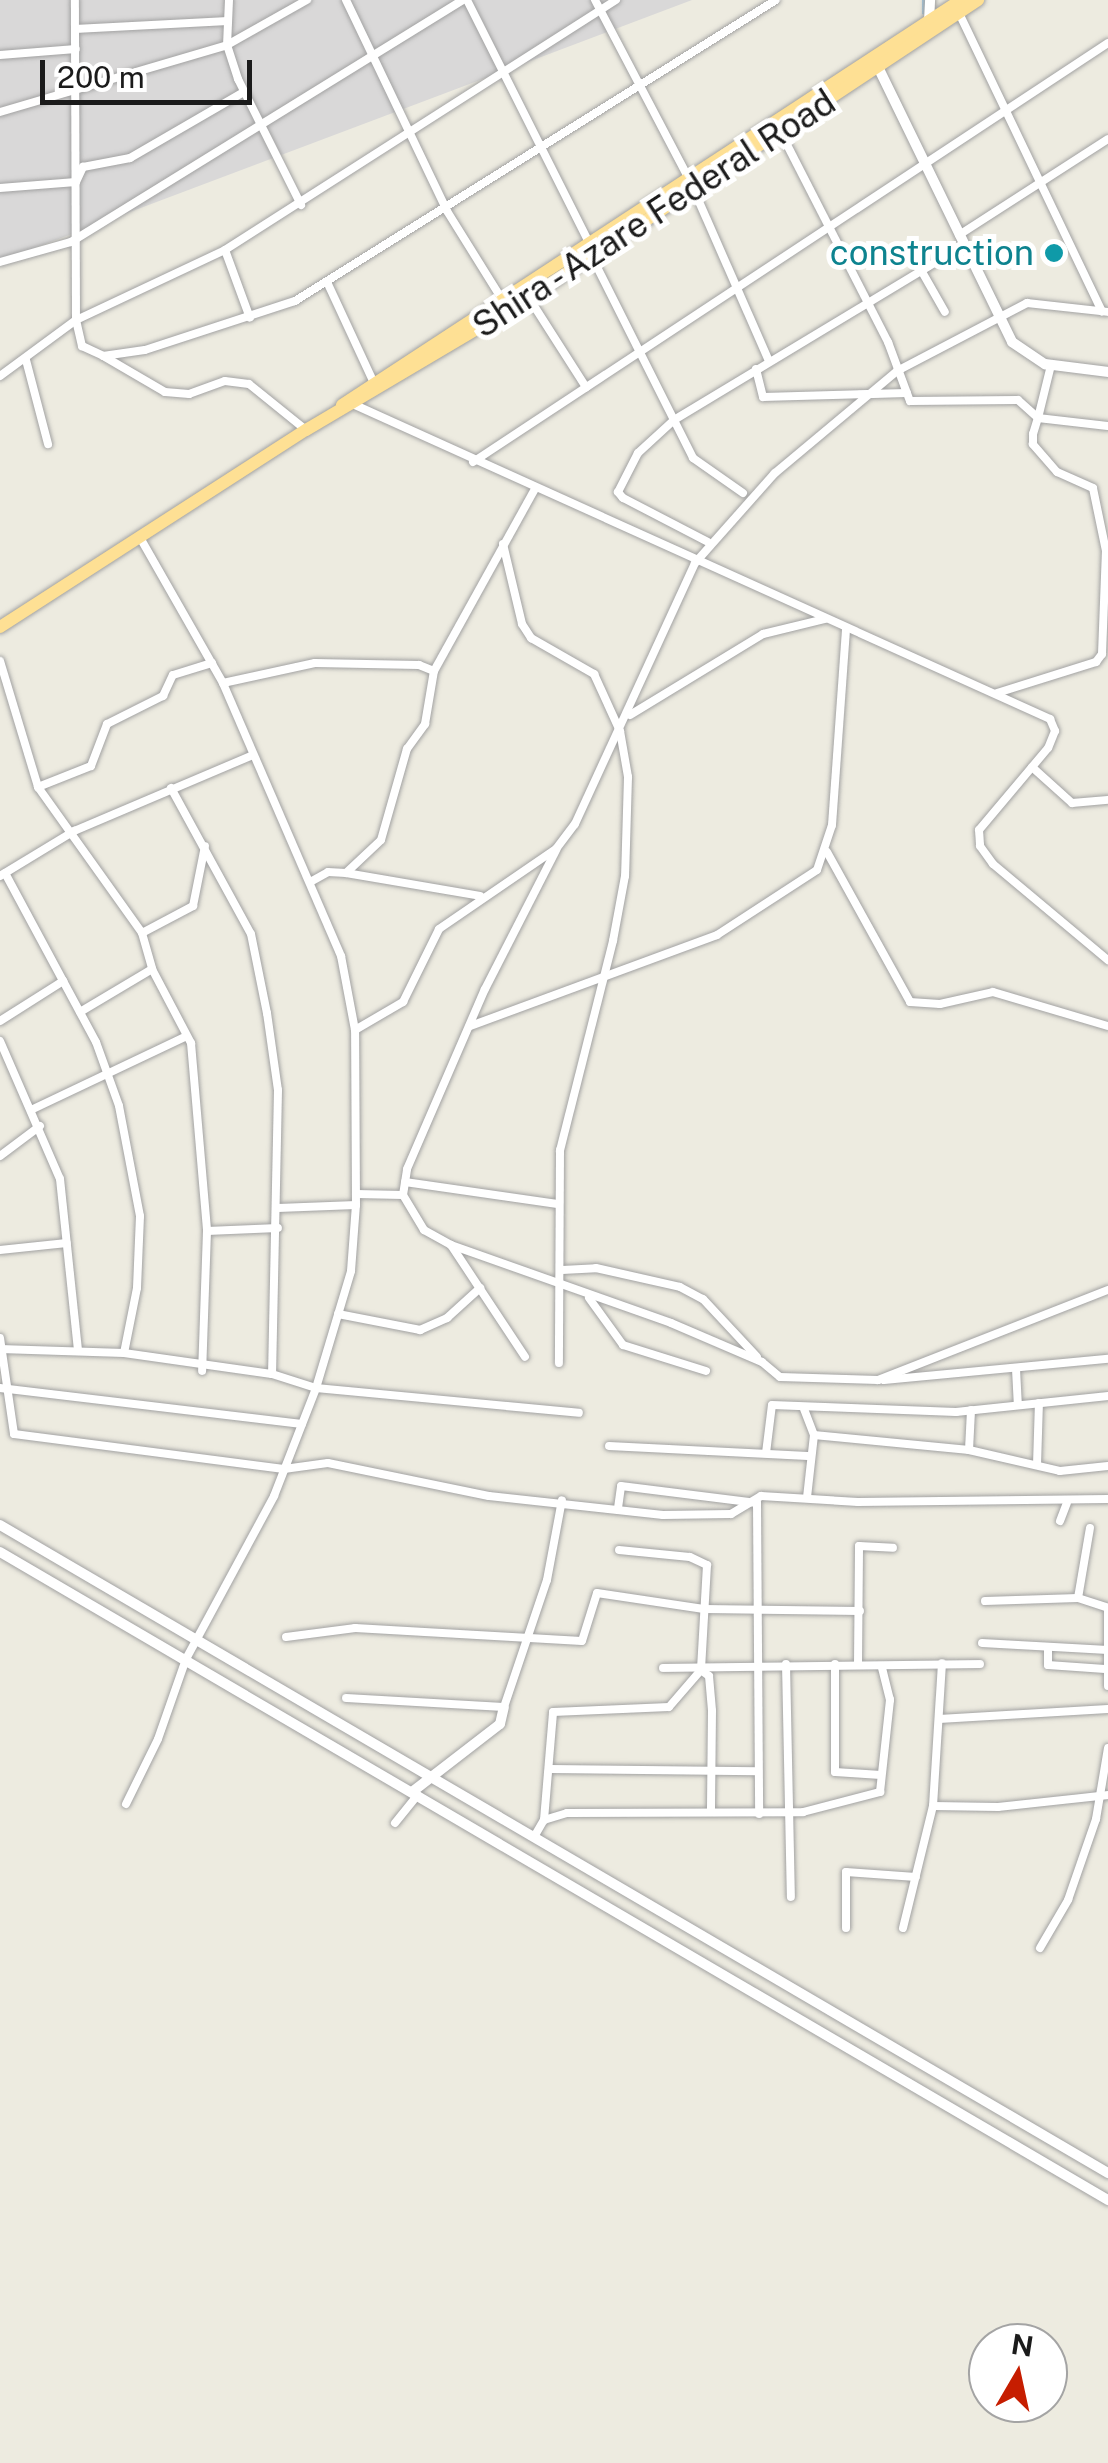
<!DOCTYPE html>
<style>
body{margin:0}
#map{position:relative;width:1108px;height:2463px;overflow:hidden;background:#edebe0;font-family:"Public Sans",sans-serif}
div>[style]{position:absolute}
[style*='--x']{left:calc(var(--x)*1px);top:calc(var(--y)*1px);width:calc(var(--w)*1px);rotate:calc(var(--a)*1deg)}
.residential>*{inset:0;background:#d9d8d8}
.stream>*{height:2.5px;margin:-1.25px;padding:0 1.25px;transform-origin:1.25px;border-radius:1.25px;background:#9ec5dd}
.roads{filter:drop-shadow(0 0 2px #a2a2a2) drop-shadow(0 0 2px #a2a2a2)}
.minor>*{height:8px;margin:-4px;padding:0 4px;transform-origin:4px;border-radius:4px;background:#fff}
.tertiary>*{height:10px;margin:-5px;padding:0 5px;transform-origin:5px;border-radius:5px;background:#fff}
.primary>*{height:12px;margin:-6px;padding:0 6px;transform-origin:6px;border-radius:6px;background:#fee094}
.dots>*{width:28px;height:28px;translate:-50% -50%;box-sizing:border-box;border:5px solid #fff;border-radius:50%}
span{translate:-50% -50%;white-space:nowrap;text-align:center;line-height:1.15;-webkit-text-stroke:10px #fff;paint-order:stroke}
.street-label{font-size:35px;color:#1b1b1b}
.culture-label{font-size:35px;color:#0d838f}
.right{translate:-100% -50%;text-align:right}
.north{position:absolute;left:968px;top:2323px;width:100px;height:100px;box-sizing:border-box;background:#fff;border:2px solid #a4a4a4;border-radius:50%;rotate:9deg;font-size:28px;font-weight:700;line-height:40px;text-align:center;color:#1b1b1b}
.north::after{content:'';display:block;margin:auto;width:35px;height:45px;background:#c61d00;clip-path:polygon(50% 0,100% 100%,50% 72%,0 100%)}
.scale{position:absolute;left:40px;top:60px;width:212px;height:45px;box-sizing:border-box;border:5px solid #1b1b1b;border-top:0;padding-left:12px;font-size:30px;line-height:35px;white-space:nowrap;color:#1b1b1b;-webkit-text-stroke:8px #fff;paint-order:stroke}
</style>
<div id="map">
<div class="residential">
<i style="clip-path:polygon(0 0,692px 0,0 261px)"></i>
</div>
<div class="stream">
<i style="--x:923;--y:13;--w:13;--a:-90"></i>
</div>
<div class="roads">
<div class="minor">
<i style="--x:229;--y:0;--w:45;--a:92.5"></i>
<i style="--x:227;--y:45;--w:36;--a:72"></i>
<i style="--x:238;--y:79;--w:141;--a:63.4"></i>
<i style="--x:346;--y:0;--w:234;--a:64.4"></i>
<i style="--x:447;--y:211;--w:106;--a:58.1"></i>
<i style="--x:467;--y:0;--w:274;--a:63.3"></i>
<i style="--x:595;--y:0;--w:204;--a:62.3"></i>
<i style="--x:690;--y:181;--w:197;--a:66.3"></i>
<i style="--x:616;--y:0;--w:464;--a:147.4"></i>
<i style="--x:225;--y:250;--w:165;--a:154.8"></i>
<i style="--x:76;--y:320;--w:27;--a:77"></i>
<i style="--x:82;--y:346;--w:23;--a:25"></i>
<i style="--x:103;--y:356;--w:42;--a:-8.1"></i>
<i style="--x:145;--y:350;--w:158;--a:-18.1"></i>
<i style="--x:295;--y:301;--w:567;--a:-32.04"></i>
<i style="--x:959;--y:13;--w:331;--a:64.4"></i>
<i style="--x:75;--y:29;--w:153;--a:-3"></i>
<i style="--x:0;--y:55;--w:76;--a:-4.5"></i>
<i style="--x:0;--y:112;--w:237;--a:-16.4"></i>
<i style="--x:227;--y:45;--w:92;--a:-29.4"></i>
<i style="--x:781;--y:133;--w:235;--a:62.9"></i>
<i style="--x:888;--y:342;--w:63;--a:69.6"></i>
<i style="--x:910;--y:401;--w:108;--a:-0.5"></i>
<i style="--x:1018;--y:400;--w:27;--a:42"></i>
<i style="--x:1038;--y:418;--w:55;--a:-76.2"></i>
<i style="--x:0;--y:188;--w:76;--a:-4.5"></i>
<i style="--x:76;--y:182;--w:17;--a:-65"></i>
<i style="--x:83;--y:167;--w:48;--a:-10.8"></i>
<i style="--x:130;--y:158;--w:132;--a:-30.1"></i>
<i style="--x:959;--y:235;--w:177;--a:-32.8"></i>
<i style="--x:225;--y:250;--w:72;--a:69.8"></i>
<i style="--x:592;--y:257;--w:225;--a:63.3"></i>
<i style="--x:693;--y:458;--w:61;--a:35"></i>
<i style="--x:0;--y:262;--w:74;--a:-15.7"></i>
<i style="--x:71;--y:242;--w:461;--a:-31.7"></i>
<i style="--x:921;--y:270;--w:48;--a:60.3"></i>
<i style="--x:328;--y:284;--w:107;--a:65.1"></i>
<i style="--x:529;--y:298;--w:106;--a:57.4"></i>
<i style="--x:105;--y:357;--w:69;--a:30.3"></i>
<i style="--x:165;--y:392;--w:24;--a:5"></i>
<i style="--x:189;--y:394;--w:38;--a:-20"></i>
<i style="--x:225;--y:381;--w:24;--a:7"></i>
<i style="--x:249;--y:384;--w:73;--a:38.9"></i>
<i style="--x:26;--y:360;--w:87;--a:75.3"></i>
<i style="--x:756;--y:369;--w:29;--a:76"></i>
<i style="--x:763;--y:397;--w:144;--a:-1.6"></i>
<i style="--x:0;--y:376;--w:94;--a:-36.4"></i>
<i style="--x:76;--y:320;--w:320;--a:-90.2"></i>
<i style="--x:355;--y:405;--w:763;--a:24.31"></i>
<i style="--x:1050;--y:719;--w:13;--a:67"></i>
<i style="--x:1055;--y:731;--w:18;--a:112"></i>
<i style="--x:1048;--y:748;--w:107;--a:130.1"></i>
<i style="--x:979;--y:830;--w:16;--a:86"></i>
<i style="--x:980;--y:846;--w:22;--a:54"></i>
<i style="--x:993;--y:864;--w:150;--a:39.9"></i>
<i style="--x:473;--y:462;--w:761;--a:-33.42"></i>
<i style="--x:708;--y:542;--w:96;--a:-152.6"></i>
<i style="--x:623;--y:498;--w:8;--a:-130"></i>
<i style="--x:618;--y:492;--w:44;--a:-62.9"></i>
<i style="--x:638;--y:453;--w:49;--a:-42.5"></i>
<i style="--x:674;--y:420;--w:339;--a:-31.1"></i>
<i style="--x:503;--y:544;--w:82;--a:76.6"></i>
<i style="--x:522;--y:624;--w:17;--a:57"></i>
<i style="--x:531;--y:638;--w:73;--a:29.7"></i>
<i style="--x:594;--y:674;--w:63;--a:65.5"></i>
<i style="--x:620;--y:731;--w:47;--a:80.1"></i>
<i style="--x:628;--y:777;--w:99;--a:91.7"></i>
<i style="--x:625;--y:876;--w:66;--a:100.5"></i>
<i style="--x:613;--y:941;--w:216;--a:104.2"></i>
<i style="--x:560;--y:1150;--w:213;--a:90.3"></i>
<i style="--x:0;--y:661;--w:132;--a:73.2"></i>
<i style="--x:38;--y:787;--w:179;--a:54.5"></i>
<i style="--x:142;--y:933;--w:37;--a:74"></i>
<i style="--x:152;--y:969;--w:84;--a:62.2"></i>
<i style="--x:191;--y:1043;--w:189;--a:85.1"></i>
<i style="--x:207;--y:1231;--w:140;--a:92"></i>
<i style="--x:223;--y:683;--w:94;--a:-12.3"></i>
<i style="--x:315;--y:663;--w:104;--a:1.1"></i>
<i style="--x:419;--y:665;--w:16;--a:22"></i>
<i style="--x:434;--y:671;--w:208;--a:-61"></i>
<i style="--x:997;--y:693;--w:104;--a:-17.4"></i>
<i style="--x:1096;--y:662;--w:10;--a:-53"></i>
<i style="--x:1102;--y:654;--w:103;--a:-87.8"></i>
<i style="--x:1106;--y:551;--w:64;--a:-101.7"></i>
<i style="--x:1093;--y:488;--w:39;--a:-156"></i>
<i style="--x:1057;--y:472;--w:37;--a:-131"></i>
<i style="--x:1033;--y:444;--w:10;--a:-90"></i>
<i style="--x:1033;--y:434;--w:17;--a:-73"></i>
<i style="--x:1038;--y:418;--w:70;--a:6.5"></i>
<i style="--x:630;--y:715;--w:156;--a:-31.3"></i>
<i style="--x:763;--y:634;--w:64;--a:-13.6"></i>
<i style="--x:1032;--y:767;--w:54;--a:42"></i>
<i style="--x:1072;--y:803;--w:36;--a:-5"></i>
<i style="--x:38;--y:787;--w:57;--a:-21.6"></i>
<i style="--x:91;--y:766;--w:45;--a:-69.1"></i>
<i style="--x:107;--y:724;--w:63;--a:-26.6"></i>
<i style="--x:163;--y:696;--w:23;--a:-65"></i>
<i style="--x:173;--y:675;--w:41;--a:-17.1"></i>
<i style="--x:171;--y:788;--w:166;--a:61.3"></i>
<i style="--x:251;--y:934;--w:81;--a:78.6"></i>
<i style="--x:267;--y:1013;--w:78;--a:81.9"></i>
<i style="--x:278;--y:1090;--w:284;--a:91.2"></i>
<i style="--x:827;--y:852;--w:171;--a:61"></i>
<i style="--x:910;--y:1002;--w:30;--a:4"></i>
<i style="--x:940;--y:1004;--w:54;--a:-12.8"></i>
<i style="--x:993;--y:992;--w:120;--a:16.5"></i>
<i style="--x:5;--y:873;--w:192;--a:61.7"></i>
<i style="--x:96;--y:1042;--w:68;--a:70.2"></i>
<i style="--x:119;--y:1106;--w:112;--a:79.2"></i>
<i style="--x:140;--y:1216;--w:72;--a:92.4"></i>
<i style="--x:137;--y:1288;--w:66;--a:101.3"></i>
<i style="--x:346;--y:873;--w:48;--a:-43.3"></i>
<i style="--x:381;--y:840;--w:95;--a:-74.1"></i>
<i style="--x:407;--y:749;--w:31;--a:-54"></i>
<i style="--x:425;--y:724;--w:54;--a:-80.4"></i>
<i style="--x:0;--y:876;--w:87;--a:-31.3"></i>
<i style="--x:74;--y:831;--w:194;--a:-23"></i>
<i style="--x:312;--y:881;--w:18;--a:-29"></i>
<i style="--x:328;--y:872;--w:18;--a:3"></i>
<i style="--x:346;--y:873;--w:136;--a:9.7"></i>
<i style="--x:142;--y:933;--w:58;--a:-27.9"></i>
<i style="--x:193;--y:906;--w:61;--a:-78.7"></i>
<i style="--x:80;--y:1012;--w:84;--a:-30.8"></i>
<i style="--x:0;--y:1021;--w:75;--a:-32.4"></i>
<i style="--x:470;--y:1026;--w:263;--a:-20.2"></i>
<i style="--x:717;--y:935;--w:119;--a:-33"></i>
<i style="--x:817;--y:870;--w:47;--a:-71.6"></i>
<i style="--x:832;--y:825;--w:197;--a:-85.9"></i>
<i style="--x:355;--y:1030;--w:56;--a:-30.3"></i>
<i style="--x:403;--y:1002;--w:81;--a:-63.7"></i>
<i style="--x:439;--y:929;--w:142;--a:-34.4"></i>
<i style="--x:556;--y:849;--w:31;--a:-53"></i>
<i style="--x:575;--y:824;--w:287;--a:-65.3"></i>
<i style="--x:695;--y:563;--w:120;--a:-48.4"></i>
<i style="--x:775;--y:473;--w:159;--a:-39.9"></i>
<i style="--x:897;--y:371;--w:147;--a:-27.6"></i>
<i style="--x:1027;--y:303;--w:81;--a:6.3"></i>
<i style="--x:0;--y:1041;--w:150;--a:66.5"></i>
<i style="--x:60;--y:1179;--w:171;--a:84"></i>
<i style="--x:33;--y:1109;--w:170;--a:-25.4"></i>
<i style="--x:0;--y:1156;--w:50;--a:-36.9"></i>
<i style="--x:405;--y:1182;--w:154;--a:8.2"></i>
<i style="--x:356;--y:1194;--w:47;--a:1.2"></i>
<i style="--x:403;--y:1195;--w:26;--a:-81"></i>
<i style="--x:407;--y:1169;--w:196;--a:-66.6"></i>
<i style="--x:485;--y:989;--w:156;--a:-62.9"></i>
<i style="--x:403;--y:1195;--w:41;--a:59"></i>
<i style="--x:424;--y:1230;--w:31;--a:29"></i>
<i style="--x:451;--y:1245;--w:233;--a:19.5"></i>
<i style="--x:671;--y:1323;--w:99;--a:23.2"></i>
<i style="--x:762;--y:1362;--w:23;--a:40"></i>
<i style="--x:780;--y:1377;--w:98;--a:1.8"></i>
<i style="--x:878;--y:1380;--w:247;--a:-21.4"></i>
<i style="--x:278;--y:1208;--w:78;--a:-2.2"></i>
<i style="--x:207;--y:1231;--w:71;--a:-2.4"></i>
<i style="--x:451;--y:1245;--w:134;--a:56.5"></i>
<i style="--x:0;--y:1250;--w:67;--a:-6"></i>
<i style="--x:562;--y:1270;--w:34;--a:-3"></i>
<i style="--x:596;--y:1268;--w:86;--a:12.7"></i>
<i style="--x:680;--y:1287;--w:26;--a:28"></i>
<i style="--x:703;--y:1299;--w:79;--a:47"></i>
<i style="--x:589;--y:1298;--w:58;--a:54.1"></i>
<i style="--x:623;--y:1345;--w:87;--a:17.4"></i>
<i style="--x:338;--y:1314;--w:84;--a:11"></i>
<i style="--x:420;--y:1330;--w:30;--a:-24"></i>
<i style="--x:447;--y:1318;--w:45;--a:-42.3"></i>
<i style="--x:0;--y:1338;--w:97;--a:81.7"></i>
<i style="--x:14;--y:1434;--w:272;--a:7.4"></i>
<i style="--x:284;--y:1469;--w:44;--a:-7.8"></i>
<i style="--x:328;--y:1463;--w:164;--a:11.6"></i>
<i style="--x:489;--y:1496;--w:175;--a:6.2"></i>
<i style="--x:663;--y:1515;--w:68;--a:-0.8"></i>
<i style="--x:731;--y:1514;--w:35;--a:-31"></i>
<i style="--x:761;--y:1496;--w:97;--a:3.5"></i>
<i style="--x:858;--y:1502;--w:250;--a:-0.7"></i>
<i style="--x:0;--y:1349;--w:124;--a:1.8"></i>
<i style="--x:124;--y:1353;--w:149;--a:8.1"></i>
<i style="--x:272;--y:1374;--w:46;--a:17.7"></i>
<i style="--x:316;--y:1388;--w:264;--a:5.4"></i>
<i style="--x:1016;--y:1369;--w:36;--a:87"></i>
<i style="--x:884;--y:1380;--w:225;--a:-5.4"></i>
<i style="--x:0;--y:1388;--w:304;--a:6.8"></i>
<i style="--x:804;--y:1409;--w:28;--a:69"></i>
<i style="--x:814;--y:1435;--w:62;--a:96.4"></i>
<i style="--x:814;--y:1435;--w:156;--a:5.5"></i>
<i style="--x:969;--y:1450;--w:93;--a:13"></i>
<i style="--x:1060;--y:1471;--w:48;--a:-5.9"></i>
<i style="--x:609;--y:1446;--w:199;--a:2.9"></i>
<i style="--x:969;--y:1450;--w:40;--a:-87.1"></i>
<i style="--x:766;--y:1453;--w:48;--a:-82.9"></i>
<i style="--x:772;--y:1405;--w:184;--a:2.2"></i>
<i style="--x:956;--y:1412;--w:153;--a:-6"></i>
<i style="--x:1037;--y:1465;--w:62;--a:-88.2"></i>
<i style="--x:618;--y:1508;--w:22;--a:-82"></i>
<i style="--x:621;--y:1486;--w:137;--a:7.1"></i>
<i style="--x:757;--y:1503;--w:311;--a:89.6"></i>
<i style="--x:1060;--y:1521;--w:19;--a:-69"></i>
<i style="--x:619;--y:1550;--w:71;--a:5.6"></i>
<i style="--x:690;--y:1557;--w:19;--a:25"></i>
<i style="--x:707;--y:1565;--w:105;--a:93.3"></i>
<i style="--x:701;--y:1670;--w:10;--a:37"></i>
<i style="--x:709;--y:1676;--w:35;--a:85"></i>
<i style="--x:712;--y:1711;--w:101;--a:90.6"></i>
<i style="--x:1078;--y:1598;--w:71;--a:-80.3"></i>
<i style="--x:985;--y:1601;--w:93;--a:-1.8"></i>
<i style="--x:1078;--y:1598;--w:32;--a:18"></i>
<i style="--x:1108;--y:1609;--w:77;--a:90"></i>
<i style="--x:286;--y:1637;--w:70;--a:-7.4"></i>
<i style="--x:355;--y:1628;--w:227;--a:3.3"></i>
<i style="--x:582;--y:1641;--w:50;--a:-72.6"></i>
<i style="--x:597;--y:1593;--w:108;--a:8.5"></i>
<i style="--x:704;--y:1609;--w:156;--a:0.7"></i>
<i style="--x:982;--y:1643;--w:126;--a:3.2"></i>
<i style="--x:1048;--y:1648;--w:17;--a:90"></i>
<i style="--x:1048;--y:1665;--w:57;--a:4"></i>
<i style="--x:786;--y:1664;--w:233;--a:88.8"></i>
<i style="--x:835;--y:1664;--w:108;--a:90"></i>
<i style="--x:835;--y:1772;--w:46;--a:3.7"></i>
<i style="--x:858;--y:1664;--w:118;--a:-89.5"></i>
<i style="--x:859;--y:1546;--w:34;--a:3"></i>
<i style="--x:663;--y:1668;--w:317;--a:-0.7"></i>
<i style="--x:346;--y:1698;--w:158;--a:3.3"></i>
<i style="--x:504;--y:1707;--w:134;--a:-71.3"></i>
<i style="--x:547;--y:1580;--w:81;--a:-79.4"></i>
<i style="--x:939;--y:1719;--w:169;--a:-3.4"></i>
<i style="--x:550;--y:1769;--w:208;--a:0.6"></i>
<i style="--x:126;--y:1804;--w:72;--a:-63.8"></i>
<i style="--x:158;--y:1739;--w:85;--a:-70.7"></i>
<i style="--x:186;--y:1659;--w:185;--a:-61.6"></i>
<i style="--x:274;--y:1496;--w:116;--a:-68.7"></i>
<i style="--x:316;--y:1388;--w:122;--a:-73.3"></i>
<i style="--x:351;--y:1271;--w:66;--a:-85.7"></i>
<i style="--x:356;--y:1205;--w:175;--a:-90.3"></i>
<i style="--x:355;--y:1030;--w:75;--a:-100.7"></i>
<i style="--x:341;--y:956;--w:297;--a:-113.4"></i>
<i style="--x:223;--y:683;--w:169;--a:-119.7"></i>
<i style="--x:933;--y:1806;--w:65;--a:0.9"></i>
<i style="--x:998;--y:1807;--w:111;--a:-6.2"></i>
<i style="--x:544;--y:1820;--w:24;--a:-17"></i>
<i style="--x:567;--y:1813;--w:236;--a:-0.2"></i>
<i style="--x:803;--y:1812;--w:80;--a:-14.6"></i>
<i style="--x:880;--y:1792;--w:93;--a:-83.8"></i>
<i style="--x:890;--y:1700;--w:33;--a:-104"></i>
<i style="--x:395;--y:1823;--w:36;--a:-51"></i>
<i style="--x:534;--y:1837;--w:20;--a:-60"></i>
<i style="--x:544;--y:1820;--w:108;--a:-85.2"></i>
<i style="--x:553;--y:1712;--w:116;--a:-2.5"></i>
<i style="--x:669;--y:1707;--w:49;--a:-49.1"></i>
<i style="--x:846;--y:1928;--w:56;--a:-90"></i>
<i style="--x:846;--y:1872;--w:70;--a:4.1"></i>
<i style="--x:903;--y:1928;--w:126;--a:-76.2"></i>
<i style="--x:933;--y:1806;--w:143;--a:-86.4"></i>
<i style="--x:1040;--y:1948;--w:56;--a:-59.7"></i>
<i style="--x:1068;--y:1900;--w:86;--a:-70.9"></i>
<i style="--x:1096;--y:1819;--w:72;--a:-80.4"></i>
</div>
<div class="tertiary">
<i style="--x:929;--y:21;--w:21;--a:-87"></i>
<i style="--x:878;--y:67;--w:306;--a:64"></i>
<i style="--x:1012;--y:342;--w:40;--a:34"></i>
<i style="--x:1045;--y:364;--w:64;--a:7.2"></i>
<i style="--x:0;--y:1525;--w:1284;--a:30.32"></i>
<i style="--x:0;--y:1552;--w:1284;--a:30.32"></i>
<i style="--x:412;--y:1792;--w:111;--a:-37.7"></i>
<i style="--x:500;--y:1724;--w:17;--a:-77"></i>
</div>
<div class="primary">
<i style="--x:342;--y:405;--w:740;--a:-33.2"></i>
<i style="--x:0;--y:627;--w:364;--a:-32.8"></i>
<i style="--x:306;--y:430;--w:259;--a:-30.6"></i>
<i style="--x:529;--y:298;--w:539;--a:-33.57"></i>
</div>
</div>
<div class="dots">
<i style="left:1054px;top:253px;background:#0f9aa8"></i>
</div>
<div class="street-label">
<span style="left:654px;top:214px;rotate:-33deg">Shira - Azare Federal Road</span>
</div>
<div class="culture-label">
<span class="right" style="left:1034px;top:253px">construction</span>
</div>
<div class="north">N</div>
<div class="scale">200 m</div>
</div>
